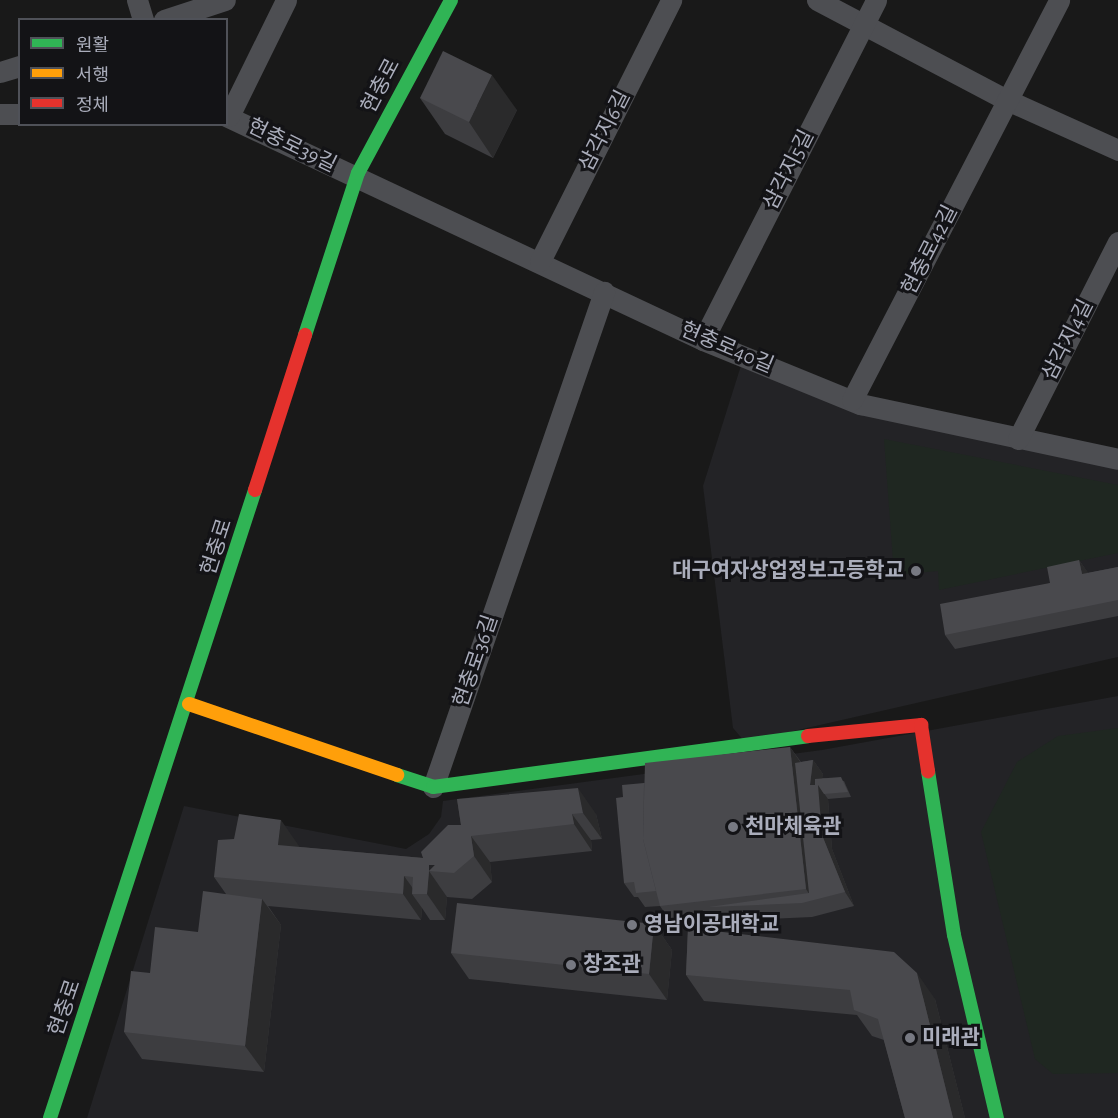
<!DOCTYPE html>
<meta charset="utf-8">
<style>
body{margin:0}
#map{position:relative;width:1118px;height:1118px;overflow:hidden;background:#191919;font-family:"Alegreya Sans","Noto Sans KR",sans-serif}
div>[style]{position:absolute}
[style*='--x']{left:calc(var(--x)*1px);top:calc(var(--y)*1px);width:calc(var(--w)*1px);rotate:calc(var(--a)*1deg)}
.built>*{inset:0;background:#232326}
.green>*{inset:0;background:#1f2721}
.street>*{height:21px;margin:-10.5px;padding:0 10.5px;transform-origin:10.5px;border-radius:10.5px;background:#4d4e52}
.fast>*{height:14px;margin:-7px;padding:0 7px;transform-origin:7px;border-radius:7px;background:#30b455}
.slow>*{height:14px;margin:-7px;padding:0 7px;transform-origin:7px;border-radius:7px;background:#ff9f0a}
.jam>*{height:14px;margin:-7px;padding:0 7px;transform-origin:7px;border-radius:7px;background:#e5322d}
.wall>*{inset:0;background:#3d3d40}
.shaded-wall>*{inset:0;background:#2a2a2b}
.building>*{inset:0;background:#49494d}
.dots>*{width:16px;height:16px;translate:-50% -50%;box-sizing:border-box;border:3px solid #131316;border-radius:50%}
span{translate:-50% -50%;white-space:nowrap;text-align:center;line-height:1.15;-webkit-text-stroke:6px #131316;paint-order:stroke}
.street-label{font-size:21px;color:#aaadbb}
.poi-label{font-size:21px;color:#aaadbb;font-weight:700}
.right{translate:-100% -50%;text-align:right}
.left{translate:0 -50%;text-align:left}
.legend{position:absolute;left:18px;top:18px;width:210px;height:108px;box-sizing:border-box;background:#131316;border:2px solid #4f5158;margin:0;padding:8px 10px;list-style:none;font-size:18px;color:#aaadbb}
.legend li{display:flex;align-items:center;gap:12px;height:30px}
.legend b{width:30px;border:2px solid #4f5158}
</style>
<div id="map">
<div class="built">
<i style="clip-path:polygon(744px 356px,852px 400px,1118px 459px,1118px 657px,745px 742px,733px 728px,703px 486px)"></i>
<i style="clip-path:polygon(1118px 696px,1118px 1118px,87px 1118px,184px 806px,406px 849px,429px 834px,441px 817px,443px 801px,822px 750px)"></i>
</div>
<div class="green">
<i style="clip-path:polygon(884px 439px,1118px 485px,1118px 553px,939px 590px,938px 571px,894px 575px)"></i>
<i style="clip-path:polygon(1118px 728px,1118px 1073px,1053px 1074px,1035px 1059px,981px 832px,1017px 762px,1058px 736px)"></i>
</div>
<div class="street">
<i style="--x:137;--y:0;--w:21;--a:73"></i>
<i style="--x:817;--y:0;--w:215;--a:27.8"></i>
<i style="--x:1007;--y:100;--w:122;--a:24.2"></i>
<i style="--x:164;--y:20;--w:64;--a:-18.2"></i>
<i style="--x:0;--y:72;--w:21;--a:-17"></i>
<i style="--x:0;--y:114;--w:20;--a:0"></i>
<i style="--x:226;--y:116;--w:527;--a:25.15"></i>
<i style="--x:703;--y:340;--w:170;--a:22.2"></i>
<i style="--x:860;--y:404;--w:264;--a:12"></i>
<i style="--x:229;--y:116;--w:129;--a:-63.8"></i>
<i style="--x:540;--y:261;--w:292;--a:-63.3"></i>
<i style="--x:703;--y:340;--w:381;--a:-63"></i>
<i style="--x:852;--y:400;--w:450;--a:-62.6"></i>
<i style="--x:1018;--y:439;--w:221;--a:-63.1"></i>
<i style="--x:433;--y:787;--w:524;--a:-70.94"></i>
</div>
<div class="fast">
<i style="--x:305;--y:335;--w:170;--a:-71.9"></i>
<i style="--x:358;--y:173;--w:196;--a:-61.7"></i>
<i style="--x:928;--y:771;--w:166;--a:81"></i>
<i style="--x:954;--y:935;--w:188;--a:76.8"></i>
<i style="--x:397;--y:775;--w:38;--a:18"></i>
<i style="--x:433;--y:787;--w:378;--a:-7.7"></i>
<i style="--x:50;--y:1118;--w:661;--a:-71.92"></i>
</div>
<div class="slow">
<i style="--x:189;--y:704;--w:220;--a:18.8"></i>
</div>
<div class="jam">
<i style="--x:255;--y:490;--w:163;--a:-72.1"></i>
<i style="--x:808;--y:736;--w:114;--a:-5.6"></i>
<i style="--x:921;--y:725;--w:47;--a:81.3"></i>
</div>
<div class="wall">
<i style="clip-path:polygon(420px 98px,517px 110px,493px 158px,445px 134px)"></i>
<i style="clip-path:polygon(1079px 560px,1088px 573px,1118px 567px,1118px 616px,955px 649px,945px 635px,1050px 583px)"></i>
<i style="clip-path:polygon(790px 747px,801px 762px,813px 760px,823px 774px,822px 778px,844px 781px,851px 797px,828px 799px,832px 849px,854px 906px,812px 917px,719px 921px,718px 919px,673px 925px,660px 906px,645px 907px,638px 897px,634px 897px,624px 883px,623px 797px,644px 783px)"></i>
<i style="clip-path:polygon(evenodd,457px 799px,596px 814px,602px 839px,591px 840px,592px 851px,490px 862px,492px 882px,472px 899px,447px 897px,445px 920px,430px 920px,422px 908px,421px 920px,268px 906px,281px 925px,264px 1072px,142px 1059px,124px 1032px,150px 973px,198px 932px,226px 894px,214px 877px,299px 846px,299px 847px,423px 858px,461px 825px,457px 799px,429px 865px,435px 865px,429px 871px,429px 865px)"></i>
<i style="clip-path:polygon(654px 924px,672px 950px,667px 1000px,469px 979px,451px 953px)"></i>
<i style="clip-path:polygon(688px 928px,935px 999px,965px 1118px,905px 1118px,884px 1040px,872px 1036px,857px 1015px,704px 1001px,686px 975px)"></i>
</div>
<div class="shaded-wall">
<i style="clip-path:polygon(492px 75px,517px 110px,493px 158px,469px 122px)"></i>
<i style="clip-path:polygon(1079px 560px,1089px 574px,1082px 574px)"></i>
<i style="clip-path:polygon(790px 747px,803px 766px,813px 900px,806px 889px)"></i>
<i style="clip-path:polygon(813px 760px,823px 774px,821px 789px,828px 799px,832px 849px,854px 906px,845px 892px,822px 835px,810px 785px)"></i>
<i style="clip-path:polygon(578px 788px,596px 814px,602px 839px,583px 813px)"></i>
<i style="clip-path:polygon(572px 814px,591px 840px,592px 851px,574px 824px)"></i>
<i style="clip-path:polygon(281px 820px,299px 846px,296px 871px,278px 845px)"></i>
<i style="clip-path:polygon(471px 836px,490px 862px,492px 882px,474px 856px)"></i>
<i style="clip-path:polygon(429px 871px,447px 897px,445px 920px,427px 894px)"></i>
<i style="clip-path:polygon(404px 876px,417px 894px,412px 894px,422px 908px,421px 920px,403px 894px)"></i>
<i style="clip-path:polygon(262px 899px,281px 925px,264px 1072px,245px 1046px)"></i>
<i style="clip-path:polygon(654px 924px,672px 950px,667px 1000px,649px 974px)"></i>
<i style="clip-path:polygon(917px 973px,935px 999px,965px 1118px,953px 1118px)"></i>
</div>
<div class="building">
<i style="clip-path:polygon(443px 51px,492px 75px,469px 122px,420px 98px)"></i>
<i style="clip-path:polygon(1079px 560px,1082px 574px,1118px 567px,1118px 600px,945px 635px,940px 604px,1050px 583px,1047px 567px)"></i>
<i style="clip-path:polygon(790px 747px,806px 889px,660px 906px,643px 839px,645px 763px)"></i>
<i style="clip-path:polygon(813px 760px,810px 785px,818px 785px,822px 835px,845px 892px,802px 903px,709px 907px,809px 893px,795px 763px)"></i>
<i style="clip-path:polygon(841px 777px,848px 792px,824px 794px,818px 785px,815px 785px,815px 779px)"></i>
<i style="clip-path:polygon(644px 783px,643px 839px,656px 891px,636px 893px,634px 882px,624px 883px,616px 798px,623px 797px,622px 785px)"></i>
<i style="clip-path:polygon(evenodd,578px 788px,583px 813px,572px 814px,574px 824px,471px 836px,474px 856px,454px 873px,429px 871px,427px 894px,412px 894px,413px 877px,404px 876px,403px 894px,214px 877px,218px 840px,234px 839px,239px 814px,281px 820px,278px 845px,423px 858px,421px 852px,448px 825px,461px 825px,457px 799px,578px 788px,429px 865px,435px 865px,429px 871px,429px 865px)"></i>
<i style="clip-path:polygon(203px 891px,262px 899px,245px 1046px,124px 1032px,131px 971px,150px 973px,155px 927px,198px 932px)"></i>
<i style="clip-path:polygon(457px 903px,654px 924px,649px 974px,451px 953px)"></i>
<i style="clip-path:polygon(688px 928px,894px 952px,917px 973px,953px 1118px,905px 1118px,878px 1019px,854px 1010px,850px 990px,686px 975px)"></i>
</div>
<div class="dots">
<i style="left:916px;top:571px;background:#777982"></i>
<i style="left:733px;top:827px;background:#777982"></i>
<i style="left:632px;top:925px;background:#777982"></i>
<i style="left:571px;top:965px;background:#777982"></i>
<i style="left:910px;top:1038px;background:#777982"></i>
</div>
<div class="street-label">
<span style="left:381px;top:86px;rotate:-62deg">현충로</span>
<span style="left:605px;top:131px;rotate:-63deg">삼각지6길</span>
<span style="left:292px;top:146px;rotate:26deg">현충로39길</span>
<span style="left:789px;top:170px;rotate:-63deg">삼각지5길</span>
<span style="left:930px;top:250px;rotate:-63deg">현충로42길</span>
<span style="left:1068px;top:340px;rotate:-63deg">삼각지4길</span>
<span style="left:727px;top:348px;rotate:23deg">현충로40길</span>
<span style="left:217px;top:547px;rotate:-72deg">현충로</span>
<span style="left:476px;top:661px;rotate:-71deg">현충로36길</span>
<span style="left:65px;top:1008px;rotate:-71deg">현충로</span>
</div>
<div class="poi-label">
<span class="right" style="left:904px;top:571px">대구여자상업정보고등학교</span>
<span class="left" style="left:745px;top:827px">천마체육관</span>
<span class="left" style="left:644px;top:925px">영남이공대학교</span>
<span class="left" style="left:583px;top:965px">창조관</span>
<span class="left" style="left:922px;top:1038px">미래관</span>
</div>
<ul class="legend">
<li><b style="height:8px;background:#30b455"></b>원활</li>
<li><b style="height:8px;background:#ff9f0a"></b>서행</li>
<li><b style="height:8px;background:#e5322d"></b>정체</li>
</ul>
</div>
